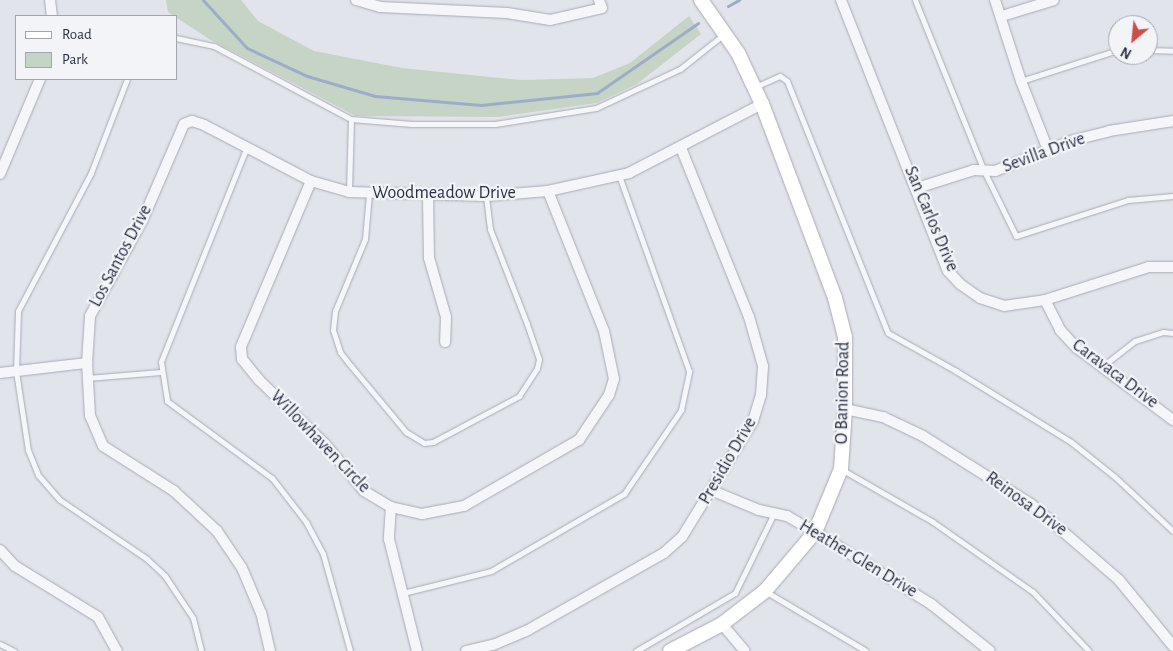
<!DOCTYPE html>
<style>
body{margin:0}
#map{position:relative;width:1173px;height:651px;overflow:hidden;background:#e2e4eb;font-family:"Alegreya Sans",sans-serif}
div>[style]{position:absolute}
[style*='--x']{left:calc(var(--x)*1px);top:calc(var(--y)*1px);width:calc(var(--w)*1px);rotate:calc(var(--a)*1deg)}
.green>*{inset:0;background:#c5d4c4}
.stream>*{height:3px;margin:-1.5px;padding:0 1.5px;transform-origin:1.5px;border-radius:1.5px;background:#9eacca}
.roads{filter:drop-shadow(0 0 1px #a7aab5) drop-shadow(0 0 1px #a7aab5)}
.lane>*{height:5px;margin:-2.5px;padding:0 2.5px;transform-origin:2.5px;border-radius:2.5px;background:#f5f6f9}
.street>*{height:10px;margin:-5px;padding:0 5px;transform-origin:5px;border-radius:5px;background:#f5f6f9}
.secondary>*{height:14px;margin:-7px;padding:0 7px;transform-origin:7px;border-radius:7px;background:#fff}
span{translate:-50% -50%;white-space:nowrap;text-align:center;line-height:1.15;-webkit-text-stroke:4.5px #f2f4f8;paint-order:stroke}
.street-label{font-size:18px;color:#2b2f43}
.legend{position:absolute;left:15px;top:15px;width:162px;height:65px;box-sizing:border-box;background:#f2f4f8;border:1px solid #a2a5b0;margin:0;padding:6px 9px;list-style:none;font-size:15px;color:#2b2f43}
.legend li{display:flex;align-items:center;gap:10px;height:25px}
.legend b{width:25px;border:1px solid #a2a5b0}
.north{position:absolute;left:1108px;top:15px;width:50px;height:50px;box-sizing:border-box;background:#f2f4f8;border:1px solid #a2a5b0;border-radius:50%;rotate:208deg;font-size:14px;font-weight:700;line-height:20px;text-align:center;color:#2b2f43}
.north::after{content:'';display:block;margin:auto;width:18px;height:22px;background:#cd4d4a;clip-path:polygon(50% 0,100% 100%,50% 72%,0 100%)}
</style>
<div id="map">
<div class="green">
<i style="clip-path:polygon(166px 0,241px 0,258px 21px,314px 51px,402px 68px,521px 80px,593px 78px,630px 63px,689px 16px,701px 34px,637px 84px,597px 103px,498px 117px,356px 116px,209px 39px,168px 12px)"></i>
</div>
<div class="stream">
<i style="--x:203;--y:0;--w:65;--a:47.5"></i>
<i style="--x:247;--y:48;--w:66;--a:25"></i>
<i style="--x:307;--y:76;--w:71;--a:16.4"></i>
<i style="--x:375;--y:96;--w:106;--a:4.9"></i>
<i style="--x:481;--y:105;--w:117;--a:-5.9"></i>
<i style="--x:597;--y:93;--w:123;--a:-34.7"></i>
<i style="--x:728;--y:6;--w:13;--a:-29"></i>
</div>
<div class="roads">
<div class="lane">
<i style="--x:915;--y:0;--w:184;--a:68"></i>
<i style="--x:984;--y:171;--w:72;--a:63.8"></i>
<i style="--x:1016;--y:236;--w:118;--a:-17.8"></i>
<i style="--x:1128;--y:200;--w:45;--a:-5.1"></i>
<i style="--x:176;--y:38;--w:39;--a:12"></i>
<i style="--x:214;--y:46;--w:155;--a:28.1"></i>
<i style="--x:351;--y:119;--w:73;--a:91.6"></i>
<i style="--x:1148;--y:50;--w:25;--a:2"></i>
<i style="--x:127;--y:79;--w:101;--a:111"></i>
<i style="--x:91;--y:173;--w:156;--a:117.9"></i>
<i style="--x:18;--y:311;--w:60;--a:91.9"></i>
<i style="--x:16;--y:371;--w:80;--a:81.4"></i>
<i style="--x:28;--y:450;--w:27;--a:68"></i>
<i style="--x:38;--y:475;--w:33;--a:49"></i>
<i style="--x:60;--y:500;--w:105;--a:34.1"></i>
<i style="--x:147;--y:559;--w:25;--a:43"></i>
<i style="--x:165;--y:576;--w:50;--a:56.3"></i>
<i style="--x:193;--y:618;--w:34;--a:76"></i>
<i style="--x:1021;--y:81;--w:102;--a:-17.7"></i>
<i style="--x:755;--y:87;--w:27;--a:-24"></i>
<i style="--x:780;--y:76;--w:9;--a:36"></i>
<i style="--x:787;--y:81;--w:271;--a:68.2"></i>
<i style="--x:888;--y:333;--w:78;--a:29.2"></i>
<i style="--x:956;--y:371;--w:135;--a:31.7"></i>
<i style="--x:1071;--y:442;--w:56;--a:38.5"></i>
<i style="--x:1115;--y:477;--w:79;--a:43"></i>
<i style="--x:351;--y:119;--w:61;--a:4.7"></i>
<i style="--x:412;--y:124;--w:83;--a:0"></i>
<i style="--x:495;--y:124;--w:102;--a:-9"></i>
<i style="--x:596;--y:108;--w:93;--a:-24.9"></i>
<i style="--x:680;--y:69;--w:55;--a:-38.3"></i>
<i style="--x:246;--y:149;--w:229;--a:111.8"></i>
<i style="--x:161;--y:362;--w:39;--a:81"></i>
<i style="--x:167;--y:401;--w:130;--a:36.3"></i>
<i style="--x:272;--y:478;--w:56;--a:52.3"></i>
<i style="--x:306;--y:522;--w:36;--a:62"></i>
<i style="--x:323;--y:554;--w:101;--a:74.4"></i>
<i style="--x:369;--y:194;--w:45;--a:95.1"></i>
<i style="--x:365;--y:239;--w:78;--a:112.6"></i>
<i style="--x:335;--y:311;--w:19;--a:96"></i>
<i style="--x:333;--y:330;--w:23;--a:72"></i>
<i style="--x:340;--y:352;--w:18;--a:52"></i>
<i style="--x:351;--y:366;--w:86;--a:50.2"></i>
<i style="--x:406;--y:432;--w:21;--a:31"></i>
<i style="--x:424;--y:443;--w:9;--a:-6"></i>
<i style="--x:433;--y:442;--w:98;--a:-28.1"></i>
<i style="--x:519;--y:396;--w:33;--a:-57"></i>
<i style="--x:537;--y:368;--w:9;--a:-77"></i>
<i style="--x:539;--y:359;--w:37;--a:-109"></i>
<i style="--x:527;--y:324;--w:102;--a:-111.3"></i>
<i style="--x:490;--y:229;--w:33;--a:-97"></i>
<i style="--x:1104;--y:365;--w:39;--a:-38"></i>
<i style="--x:1135;--y:341;--w:29;--a:-18"></i>
<i style="--x:1163;--y:332;--w:10;--a:6"></i>
<i style="--x:87;--y:378;--w:74;--a:-4.6"></i>
<i style="--x:841;--y:469;--w:106;--a:29.9"></i>
<i style="--x:933;--y:522;--w:122;--a:35"></i>
<i style="--x:1033;--y:592;--w:81;--a:46.5"></i>
<i style="--x:765;--y:591;--w:117;--a:30.7"></i>
<i style="--x:403;--y:593;--w:91;--a:-14"></i>
<i style="--x:491;--y:571;--w:154;--a:-30.1"></i>
<i style="--x:624;--y:494;--w:102;--a:-55.8"></i>
<i style="--x:681;--y:410;--w:40;--a:-78"></i>
<i style="--x:689;--y:371;--w:207;--a:-109.7"></i>
<i style="--x:0;--y:644;--w:16;--a:27"></i>
<i style="--x:636;--y:651;--w:115;--a:-30.4"></i>
<i style="--x:735;--y:593;--w:89;--a:-64"></i>
</div>
<div class="street">
<i style="--x:50;--y:0;--w:16;--a:83"></i>
<i style="--x:356;--y:0;--w:25;--a:16"></i>
<i style="--x:380;--y:7;--w:127;--a:2.7"></i>
<i style="--x:507;--y:13;--w:44;--a:9.2"></i>
<i style="--x:550;--y:20;--w:53;--a:-13"></i>
<i style="--x:602;--y:8;--w:9;--a:-111"></i>
<i style="--x:841;--y:0;--w:291;--a:68.5"></i>
<i style="--x:948;--y:271;--w:18;--a:47"></i>
<i style="--x:960;--y:284;--w:24;--a:35"></i>
<i style="--x:980;--y:298;--w:25;--a:18"></i>
<i style="--x:1004;--y:306;--w:41;--a:-8.3"></i>
<i style="--x:1045;--y:300;--w:109;--a:-17.6"></i>
<i style="--x:1149;--y:267;--w:24;--a:0"></i>
<i style="--x:995;--y:0;--w:85;--a:72.2"></i>
<i style="--x:1021;--y:81;--w:74;--a:68.6"></i>
<i style="--x:1002;--y:16;--w:54;--a:-17.1"></i>
<i style="--x:0;--y:174;--w:103;--a:-67.2"></i>
<i style="--x:311;--y:181;--w:180;--a:112.9"></i>
<i style="--x:241;--y:347;--w:12;--a:85"></i>
<i style="--x:242;--y:359;--w:27;--a:51"></i>
<i style="--x:259;--y:380;--w:92;--a:44.1"></i>
<i style="--x:325;--y:444;--w:61;--a:50.3"></i>
<i style="--x:364;--y:491;--w:31;--a:31"></i>
<i style="--x:391;--y:507;--w:32;--a:13"></i>
<i style="--x:422;--y:514;--w:43;--a:-10.8"></i>
<i style="--x:464;--y:506;--w:133;--a:-29.9"></i>
<i style="--x:579;--y:440;--w:54;--a:-56.3"></i>
<i style="--x:609;--y:395;--w:17;--a:-73"></i>
<i style="--x:614;--y:379;--w:49;--a:-101.8"></i>
<i style="--x:604;--y:331;--w:151;--a:-111.8"></i>
<i style="--x:917;--y:188;--w:60;--a:-17.5"></i>
<i style="--x:974;--y:170;--w:21;--a:3"></i>
<i style="--x:995;--y:171;--w:85;--a:-21.4"></i>
<i style="--x:1074;--y:140;--w:36;--a:-14"></i>
<i style="--x:1109;--y:131;--w:65;--a:-8.9"></i>
<i style="--x:428;--y:196;--w:62;--a:89.1"></i>
<i style="--x:429;--y:258;--w:61;--a:73.9"></i>
<i style="--x:446;--y:317;--w:25;--a:92"></i>
<i style="--x:1045;--y:300;--w:34;--a:63"></i>
<i style="--x:1060;--y:330;--w:25;--a:47"></i>
<i style="--x:1077;--y:348;--w:120;--a:36.9"></i>
<i style="--x:0;--y:373;--w:88;--a:-6.6"></i>
<i style="--x:845;--y:409;--w:39;--a:12"></i>
<i style="--x:883;--y:417;--w:44;--a:25.4"></i>
<i style="--x:923;--y:436;--w:128;--a:32.2"></i>
<i style="--x:1031;--y:504;--w:116;--a:40.8"></i>
<i style="--x:1119;--y:580;--w:85;--a:50.7"></i>
<i style="--x:713;--y:491;--w:50;--a:22.4"></i>
<i style="--x:759;--y:510;--w:29;--a:12"></i>
<i style="--x:787;--y:516;--w:32;--a:30"></i>
<i style="--x:815;--y:532;--w:137;--a:31.8"></i>
<i style="--x:931;--y:604;--w:75;--a:38.5"></i>
<i style="--x:391;--y:507;--w:32;--a:94"></i>
<i style="--x:389;--y:539;--w:115;--a:76"></i>
<i style="--x:0;--y:550;--w:22;--a:47"></i>
<i style="--x:15;--y:566;--w:97;--a:31.6"></i>
<i style="--x:98;--y:617;--w:39;--a:61"></i>
<i style="--x:722;--y:624;--w:35;--a:50"></i>
<i style="--x:270;--y:651;--w:39;--a:-103"></i>
<i style="--x:261;--y:613;--w:49;--a:-112.9"></i>
<i style="--x:242;--y:568;--w:45;--a:-124"></i>
<i style="--x:217;--y:531;--w:59;--a:-137.1"></i>
<i style="--x:174;--y:491;--w:84;--a:-147.6"></i>
<i style="--x:103;--y:446;--w:33;--a:-113"></i>
<i style="--x:90;--y:416;--w:53;--a:-93.2"></i>
<i style="--x:87;--y:363;--w:47;--a:-86.3"></i>
<i style="--x:90;--y:316;--w:111;--a:-61.3"></i>
<i style="--x:143;--y:219;--w:103;--a:-66.7"></i>
<i style="--x:184;--y:124;--w:9;--a:-21"></i>
<i style="--x:192;--y:121;--w:13;--a:18"></i>
<i style="--x:204;--y:125;--w:121;--a:27.6"></i>
<i style="--x:311;--y:181;--w:40;--a:16"></i>
<i style="--x:349;--y:192;--w:137;--a:1.7"></i>
<i style="--x:486;--y:196;--w:62;--a:-4.6"></i>
<i style="--x:548;--y:191;--w:83;--a:-12.5"></i>
<i style="--x:629;--y:173;--w:150;--a:-27.4"></i>
<i style="--x:466;--y:651;--w:28;--a:-13"></i>
<i style="--x:493;--y:645;--w:38;--a:-23"></i>
<i style="--x:528;--y:630;--w:156;--a:-29.5"></i>
<i style="--x:664;--y:553;--w:24;--a:-42"></i>
<i style="--x:682;--y:537;--w:136;--a:-58.5"></i>
<i style="--x:753;--y:421;--w:27;--a:-73"></i>
<i style="--x:761;--y:395;--w:29;--a:-86"></i>
<i style="--x:763;--y:366;--w:51;--a:-105.9"></i>
<i style="--x:749;--y:317;--w:182;--a:-111.9"></i>
</div>
<div class="secondary">
<i style="--x:670;--y:651;--w:59;--a:-27.4"></i>
<i style="--x:722;--y:624;--w:54;--a:-37.5"></i>
<i style="--x:765;--y:591;--w:77;--a:-49.7"></i>
<i style="--x:815;--y:532;--w:68;--a:-67.6"></i>
<i style="--x:841;--y:469;--w:60;--a:-86.2"></i>
<i style="--x:845;--y:409;--w:72;--a:-90"></i>
<i style="--x:845;--y:337;--w:40;--a:-104.4"></i>
<i style="--x:835;--y:298;--w:207;--a:-110.6"></i>
<i style="--x:762;--y:104;--w:56;--a:-115.2"></i>
<i style="--x:738;--y:53;--w:65;--a:-124.9"></i>
</div>
</div>
<div class="street-label">
<span style="left:1044px;top:153px;rotate:-20deg">Sevilla Drive</span>
<span style="left:444px;top:193px">Woodmeadow Drive</span>
<span style="left:931px;top:219px;rotate:67deg">San Carlos Drive</span>
<span style="left:121px;top:256px;rotate:-62deg">Los Santos Drive</span>
<span style="left:1115px;top:374px;rotate:37deg">Caravaca Drive</span>
<span style="left:843px;top:393px;rotate:-89deg">O Banion Road</span>
<span style="left:320px;top:442px;rotate:46deg">Willowhaven Circle</span>
<span style="left:728px;top:461px;rotate:-60deg">Presidio Drive</span>
<span style="left:1026px;top:504px;rotate:36deg">Reinosa Drive</span>
<span style="left:858px;top:559px;rotate:31deg">Heather Glen Drive</span>
</div>
<ul class="legend">
<li><b style="height:6px;background:#fff"></b>Road</li>
<li><b style="height:14px;background:#c5d4c4"></b>Park</li>
</ul>
<div class="north">N</div>
</div>
